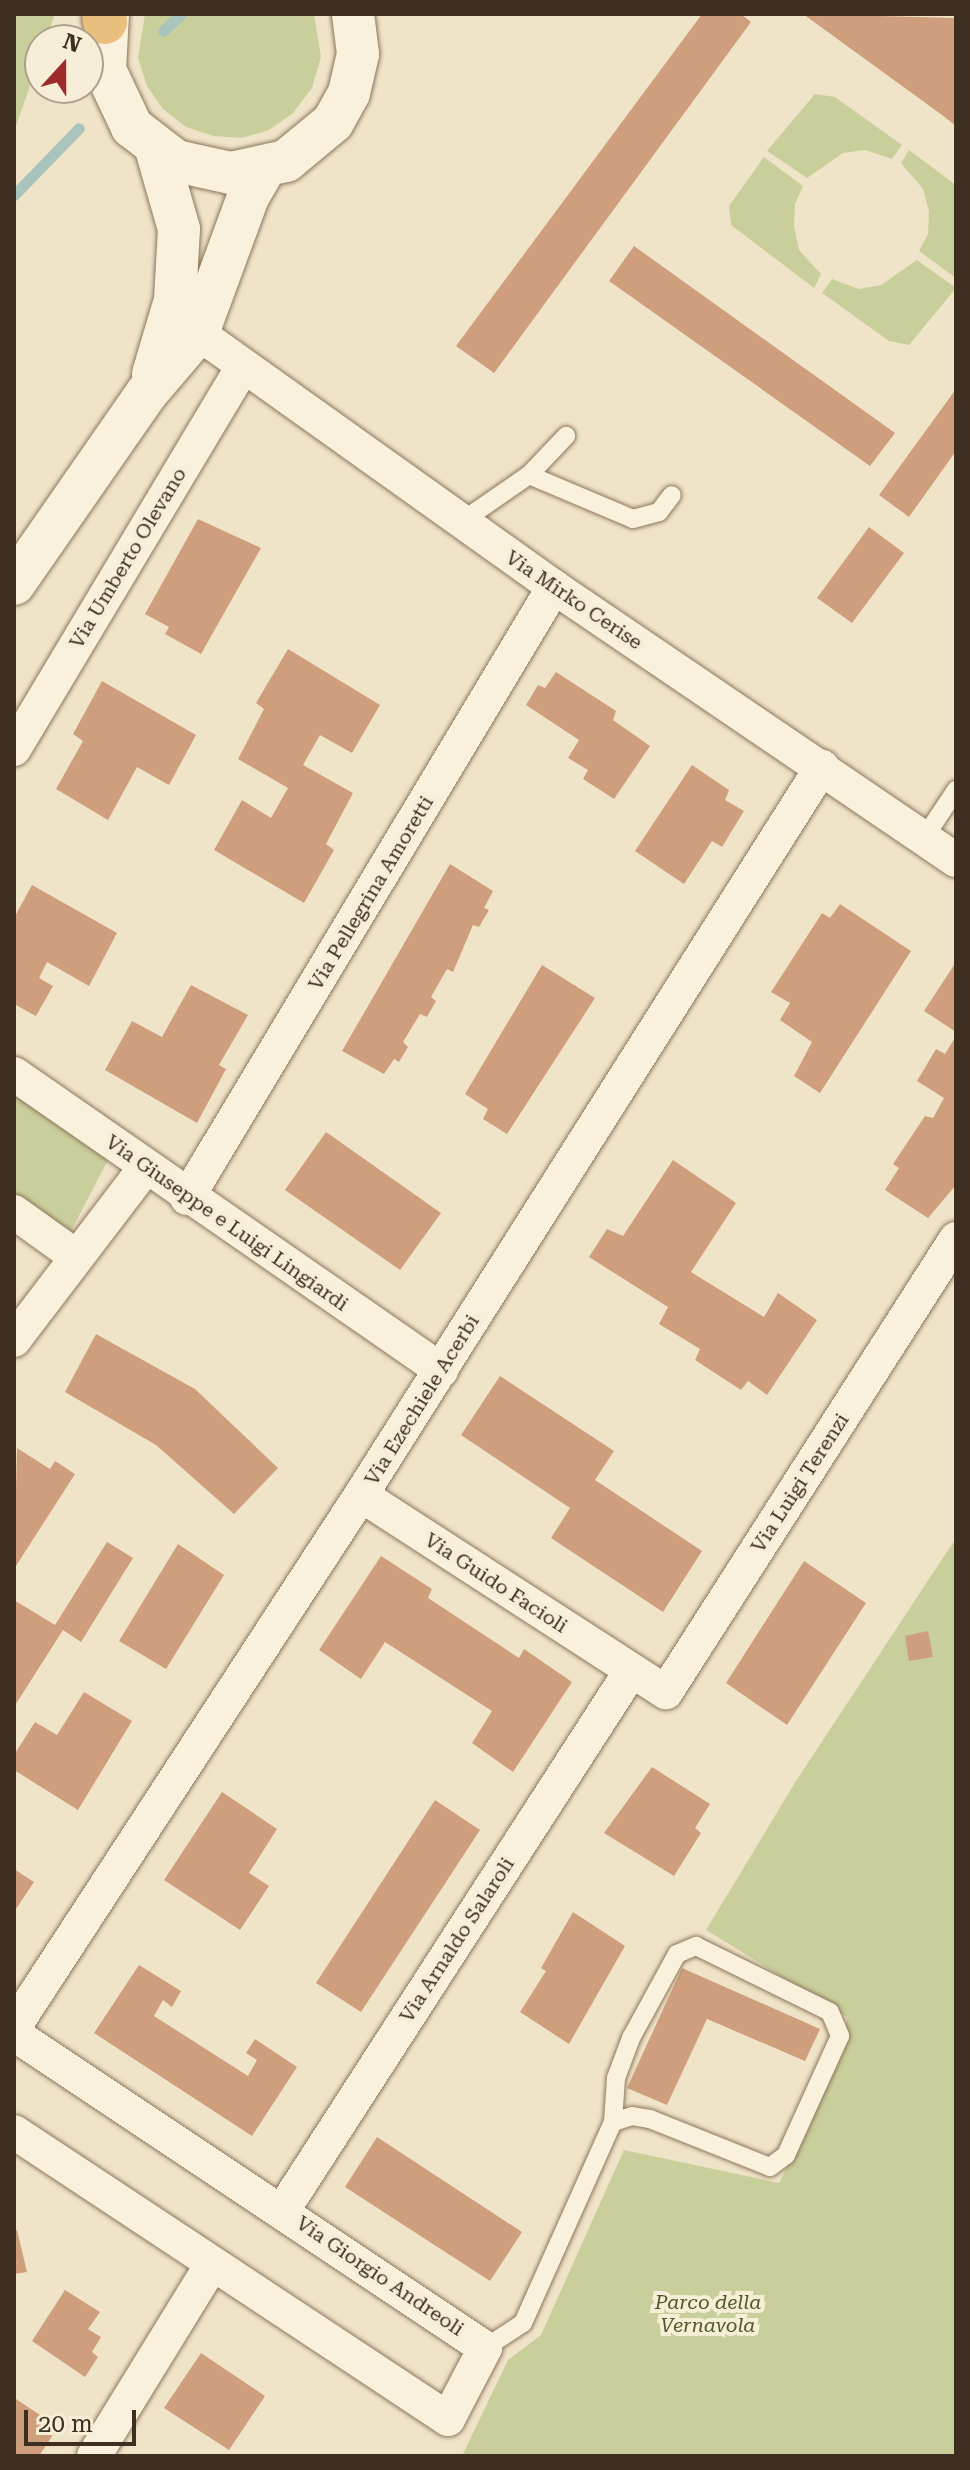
<!DOCTYPE html>
<style>
body{margin:0}
#map{position:relative;width:970px;height:2470px;overflow:hidden;background:#f0e4c8;font-family:"Roboto Serif",serif}
div>[style]{position:absolute}
[style*='--x']{left:calc(var(--x)*1px);top:calc(var(--y)*1px);width:calc(var(--w)*1px);rotate:calc(var(--a)*1deg)}
.green>*{inset:0;background:#c9cf9b}
.stream>*{height:11px;margin:-5.5px;padding:0 5.5px;transform-origin:5.5px;border-radius:5.5px;background:#a9c4bc}
.building>*{inset:0;background:#cf9f7d}
.roads{filter:drop-shadow(0 0 2px #8d765c) drop-shadow(0 0 2px #8d765c)}
.service>*{height:18px;margin:-9px;padding:0 9px;transform-origin:9px;border-radius:9px;background:#faf1dc}
.minor>*{height:34px;margin:-17px;padding:0 17px;transform-origin:17px;border-radius:17px;background:#faf1dc}
.tertiary>*{height:42px;margin:-21px;padding:0 21px;transform-origin:21px;border-radius:21px;background:#faf1dc}
.trunk>*{height:44px;margin:-22px;padding:0 22px;transform-origin:22px;border-radius:22px;background:#eabe7c}
span{translate:-50% -50%;white-space:nowrap;text-align:center;line-height:1.15;-webkit-text-stroke:8px #f7eed8;paint-order:stroke}
.street-label{font-size:20px;color:#3d2e20}
.park-label{font-size:20px;color:#4d5a26;font-style:italic}
.frame{position:absolute;inset:0;border:16px solid #3d2e20;pointer-events:none}
.north{position:absolute;left:24px;top:24px;width:80px;height:80px;box-sizing:border-box;background:#f7eed8;border:2px solid #ada18e;border-radius:50%;rotate:21deg;font-size:22px;font-weight:700;line-height:32px;text-align:center;color:#3d2e20}
.north::after{content:'';display:block;margin:auto;width:28px;height:36px;background:#9e2a2b;clip-path:polygon(50% 0,100% 100%,50% 72%,0 100%)}
.scale{position:absolute;left:24px;top:2410px;width:112px;height:36px;box-sizing:border-box;border:4px solid #3d2e20;border-top:0;padding-left:10px;font-size:24px;line-height:28px;white-space:nowrap;color:#3d2e20;-webkit-text-stroke:6px #f7eed8;paint-order:stroke}
</style>
<div id="map">
<div class="green">
<i style="clip-path:polygon(14px 14px,55px 14px,46px 40px,40px 40px,40px 57px,14px 132px)"></i>
<i style="clip-path:polygon(145px 14px,314px 14px,321px 57px,312px 88px,293px 113px,269px 130px,242px 138px,213px 136px,186px 127px,163px 109px,147px 86px,138px 58px)"></i>
<i style="clip-path:polygon(815px 94px,835px 97px,902px 145px,892px 159px,865px 150px,843px 153px,807px 178px,767px 151px)"></i>
<i style="clip-path:polygon(909px 150px,956px 185px,956px 278px,919px 251px,928px 234px,929px 211px,923px 189px,901px 163px)"></i>
<i style="clip-path:polygon(764px 157px,803px 186px,795px 204px,794px 226px,799px 250px,821px 274px,814px 288px,731px 225px,729px 206px)"></i>
<i style="clip-path:polygon(917px 260px,956px 288px,909px 345px,889px 341px,822px 293px,832px 279px,859px 289px,881px 285px)"></i>
<i style="clip-path:polygon(14px 1086px,111px 1154px,69px 1235px,14px 1196px)"></i>
<i style="clip-path:polygon(956px 1538px,956px 2456px,462px 2456px,508px 2360px,541px 2335px,624px 2150px,779px 2183px,844px 2051px,847px 2017px,706px 1930px,796px 1781px)"></i>
</div>
<div class="stream">
<i style="--x:163;--y:31;--w:25;--a:-43"></i>
<i style="--x:14;--y:195;--w:93;--a:-45.9"></i>
</div>
<div class="building">
<i style="clip-path:polygon(702px 14px,741px 14px,751px 22px,494px 373px,456px 346px)"></i>
<i style="clip-path:polygon(803px 14px,956px 18px,956px 126px,942px 115px)"></i>
<i style="clip-path:polygon(634px 246px,895px 433px,870px 466px,609px 281px)"></i>
<i style="clip-path:polygon(956px 389px,956px 451px,909px 517px,879px 495px)"></i>
<i style="clip-path:polygon(198px 519px,261px 548px,201px 654px,165px 634px,169px 627px,145px 614px)"></i>
<i style="clip-path:polygon(869px 527px,904px 553px,852px 623px,817px 598px)"></i>
<i style="clip-path:polygon(288px 649px,380px 705px,352px 753px,320px 735px,303px 765px,353px 793px,326px 844px,334px 850px,304px 903px,214px 850px,242px 800px,271px 818px,288px 788px,238px 759px,264px 709px,256px 703px)"></i>
<i style="clip-path:polygon(556px 672px,616px 711px,613px 720px,650px 746px,614px 799px,583px 779px,588px 770px,568px 758px,579px 740px,526px 705px,538px 685px,545px 688px)"></i>
<i style="clip-path:polygon(102px 681px,196px 735px,169px 785px,137px 767px,108px 820px,56px 789px,83px 741px,73px 734px)"></i>
<i style="clip-path:polygon(692px 765px,729px 790px,725px 800px,744px 811px,722px 847px,712px 841px,684px 884px,635px 851px)"></i>
<i style="clip-path:polygon(450px 864px,493px 891px,484px 908px,489px 910px,479px 927px,473px 925px,453px 972px,447px 969px,431px 997px,436px 1001px,427px 1017px,420px 1014px,403px 1042px,408px 1047px,399px 1062px,394px 1059px,384px 1074px,342px 1051px)"></i>
<i style="clip-path:polygon(32px 885px,117px 933px,89px 986px,47px 962px,39px 978px,53px 986px,36px 1016px,14px 1004px,14px 918px)"></i>
<i style="clip-path:polygon(840px 904px,911px 951px,820px 1093px,794px 1076px,812px 1042px,780px 1020px,790px 1003px,771px 992px,822px 913px,830px 918px)"></i>
<i style="clip-path:polygon(956px 962px,956px 1032px,924px 1011px)"></i>
<i style="clip-path:polygon(542px 965px,595px 998px,507px 1134px,483px 1119px,488px 1109px,465px 1094px)"></i>
<i style="clip-path:polygon(191px 985px,248px 1015px,219px 1065px,226px 1069px,197px 1123px,105px 1070px,132px 1021px,162px 1037px)"></i>
<i style="clip-path:polygon(956px 1036px,956px 1185px,928px 1218px,885px 1190px,899px 1168px,893px 1164px,925px 1116px,933px 1118px,944px 1098px,917px 1081px,936px 1049px,945px 1054px)"></i>
<i style="clip-path:polygon(326px 1132px,441px 1213px,400px 1270px,285px 1190px)"></i>
<i style="clip-path:polygon(673px 1160px,736px 1203px,691px 1272px,764px 1317px,778px 1293px,817px 1320px,767px 1395px,748px 1381px,741px 1390px,695px 1360px,700px 1349px,659px 1324px,668px 1307px,589px 1257px,607px 1229px,623px 1236px)"></i>
<i style="clip-path:polygon(96px 1334px,195px 1389px,278px 1468px,234px 1514px,156px 1445px,65px 1392px)"></i>
<i style="clip-path:polygon(500px 1376px,614px 1451px,595px 1480px,702px 1551px,663px 1612px,551px 1538px,570px 1508px,461px 1435px)"></i>
<i style="clip-path:polygon(17px 1448px,50px 1469px,55px 1461px,75px 1474px,14px 1569px)"></i>
<i style="clip-path:polygon(107px 1542px,133px 1558px,81px 1642px,63px 1630px,14px 1707px,14px 1600px,55px 1625px)"></i>
<i style="clip-path:polygon(178px 1544px,224px 1575px,166px 1669px,119px 1641px)"></i>
<i style="clip-path:polygon(381px 1556px,432px 1589px,428px 1598px,519px 1658px,524px 1649px,572px 1682px,513px 1772px,472px 1743px,492px 1711px,385px 1642px,361px 1679px,319px 1650px)"></i>
<i style="clip-path:polygon(804px 1561px,866px 1603px,787px 1725px,726px 1683px)"></i>
<i style="clip-path:polygon(928px 1631px,933px 1657px,909px 1661px,905px 1636px)"></i>
<i style="clip-path:polygon(84px 1692px,132px 1721px,78px 1810px,14px 1770px,14px 1755px,35px 1722px,57px 1735px)"></i>
<i style="clip-path:polygon(652px 1767px,710px 1804px,695px 1828px,701px 1833px,674px 1876px,604px 1833px)"></i>
<i style="clip-path:polygon(222px 1792px,277px 1829px,249px 1873px,269px 1886px,240px 1930px,164px 1880px)"></i>
<i style="clip-path:polygon(435px 1800px,480px 1830px,361px 2012px,316px 1983px)"></i>
<i style="clip-path:polygon(14px 1869px,34px 1882px,14px 1912px)"></i>
<i style="clip-path:polygon(573px 1912px,625px 1946px,569px 2044px,520px 2012px,546px 1971px,541px 1968px)"></i>
<i style="clip-path:polygon(139px 1965px,181px 1991px,172px 2007px,163px 2000px,154px 2016px,248px 2076px,257px 2060px,246px 2053px,255px 2039px,297px 2067px,252px 2136px,94px 2033px)"></i>
<i style="clip-path:polygon(682px 1968px,820px 2029px,805px 2061px,707px 2019px,667px 2105px,627px 2088px)"></i>
<i style="clip-path:polygon(377px 2137px,522px 2232px,490px 2281px,345px 2187px)"></i>
<i style="clip-path:polygon(17px 2230px,27px 2272px,14px 2274px,14px 2231px)"></i>
<i style="clip-path:polygon(65px 2290px,100px 2312px,88px 2329px,101px 2337px,92px 2352px,98px 2357px,85px 2377px,32px 2341px)"></i>
<i style="clip-path:polygon(201px 2353px,265px 2396px,229px 2450px,164px 2408px)"></i>
<i style="clip-path:polygon(16px 2399px,58px 2427px,39px 2456px,14px 2456px)"></i>
</div>
<div class="roads">
<div class="service">
<i style="--x:529;--y:475;--w:113;--a:22.9"></i>
<i style="--x:633;--y:519;--w:27;--a:-15"></i>
<i style="--x:659;--y:512;--w:21;--a:-53"></i>
<i style="--x:461;--y:522;--w:83;--a:-34.7"></i>
<i style="--x:529;--y:475;--w:54;--a:-46.5"></i>
<i style="--x:924;--y:838;--w:58;--a:-56.3"></i>
<i style="--x:485;--y:2348;--w:45;--a:-33.3"></i>
<i style="--x:523;--y:2323;--w:220;--a:-65.9"></i>
<i style="--x:613;--y:2122;--w:44;--a:-86.1"></i>
<i style="--x:616;--y:2078;--w:43;--a:-69.4"></i>
<i style="--x:631;--y:2038;--w:96;--a:-61.3"></i>
<i style="--x:677;--y:1954;--w:21;--a:-23"></i>
<i style="--x:696;--y:1946;--w:149;--a:26.2"></i>
<i style="--x:830;--y:2012;--w:26;--a:67"></i>
<i style="--x:840;--y:2036;--w:131;--a:114.4"></i>
<i style="--x:786;--y:2155;--w:20;--a:143"></i>
<i style="--x:770;--y:2167;--w:129;--a:-158.2"></i>
<i style="--x:650;--y:2119;--w:18;--a:-171"></i>
<i style="--x:632;--y:2116;--w:20;--a:162"></i>
</div>
<div class="minor">
<i style="--x:198;--y:333;--w:437;--a:35.5"></i>
<i style="--x:554;--y:587;--w:486;--a:34.2"></i>
<i style="--x:14;--y:749;--w:445;--a:-59.1"></i>
<i style="--x:14;--y:1074;--w:520;--a:34.73"></i>
<i style="--x:187;--y:1198;--w:713;--a:-59.01"></i>
<i style="--x:14;--y:1212;--w:74;--a:35.6"></i>
<i style="--x:14;--y:1340;--w:216;--a:-52.7"></i>
<i style="--x:361;--y:1495;--w:363;--a:32.9"></i>
<i style="--x:666;--y:1692;--w:538;--a:-57.37"></i>
<i style="--x:14;--y:2027;--w:635;--a:-56.89"></i>
<i style="--x:361;--y:1495;--w:862;--a:-57.66"></i>
<i style="--x:14;--y:2034;--w:566;--a:33.69"></i>
<i style="--x:485;--y:2348;--w:80;--a:117.5"></i>
<i style="--x:448;--y:2419;--w:520;--a:-146.52"></i>
<i style="--x:283;--y:2210;--w:642;--a:-57.15"></i>
<i style="--x:94;--y:2456;--w:223;--a:-58.4"></i>
</div>
<div class="tertiary">
<i style="--x:108;--y:14;--w:56;--a:93.1"></i>
<i style="--x:105;--y:70;--w:63;--a:64.7"></i>
<i style="--x:132;--y:127;--w:56;--a:37.7"></i>
<i style="--x:176;--y:161;--w:56;--a:12.3"></i>
<i style="--x:231;--y:173;--w:56;--a:-12.3"></i>
<i style="--x:286;--y:161;--w:61;--a:-39.7"></i>
<i style="--x:333;--y:122;--w:33;--a:-61"></i>
<i style="--x:349;--y:93;--w:40;--a:-77"></i>
<i style="--x:358;--y:54;--w:40;--a:-97.1"></i>
<i style="--x:153;--y:374;--w:77;--a:-73.4"></i>
<i style="--x:175;--y:300;--w:71;--a:-86.8"></i>
<i style="--x:179;--y:229;--w:83;--a:-106"></i>
<i style="--x:14;--y:584;--w:231;--a:-55.2"></i>
<i style="--x:146;--y:394;--w:80;--a:-49.6"></i>
<i style="--x:198;--y:333;--w:145;--a:-69.8"></i>
<i style="--x:248;--y:197;--w:34;--a:-60"></i>
</div>
<div class="trunk">
<i style="--x:104;--y:14;--w:8;--a:83"></i>
</div>
</div>
<div class="street-label">
<span style="left:128px;top:558px;rotate:-59deg">Via Umberto Olevano</span>
<span style="left:574px;top:600px;rotate:34deg">Via Mirko Cerise</span>
<span style="left:371px;top:893px;rotate:-59deg">Via Pellegrina Amoretti</span>
<span style="left:227px;top:1223px;rotate:35deg">Via Giuseppe e Luigi Lingiardi</span>
<span style="left:422px;top:1400px;rotate:-58deg">Via Ezechiele Acerbi</span>
<span style="left:800px;top:1483px;rotate:-57deg">Via Luigi Terenzi</span>
<span style="left:496px;top:1583px;rotate:33deg">Via Guido Facioli</span>
<span style="left:457px;top:1940px;rotate:-57deg">Via Arnaldo Salaroli</span>
<span style="left:380px;top:2276px;rotate:34deg">Via Giorgio Andreoli</span>
</div>
<div class="park-label">
<span style="left:708px;top:2314px">Parco della<br>Vernavola</span>
</div>
<div class="frame"></div>
<div class="north">N</div>
<div class="scale">20 m</div>
</div>
